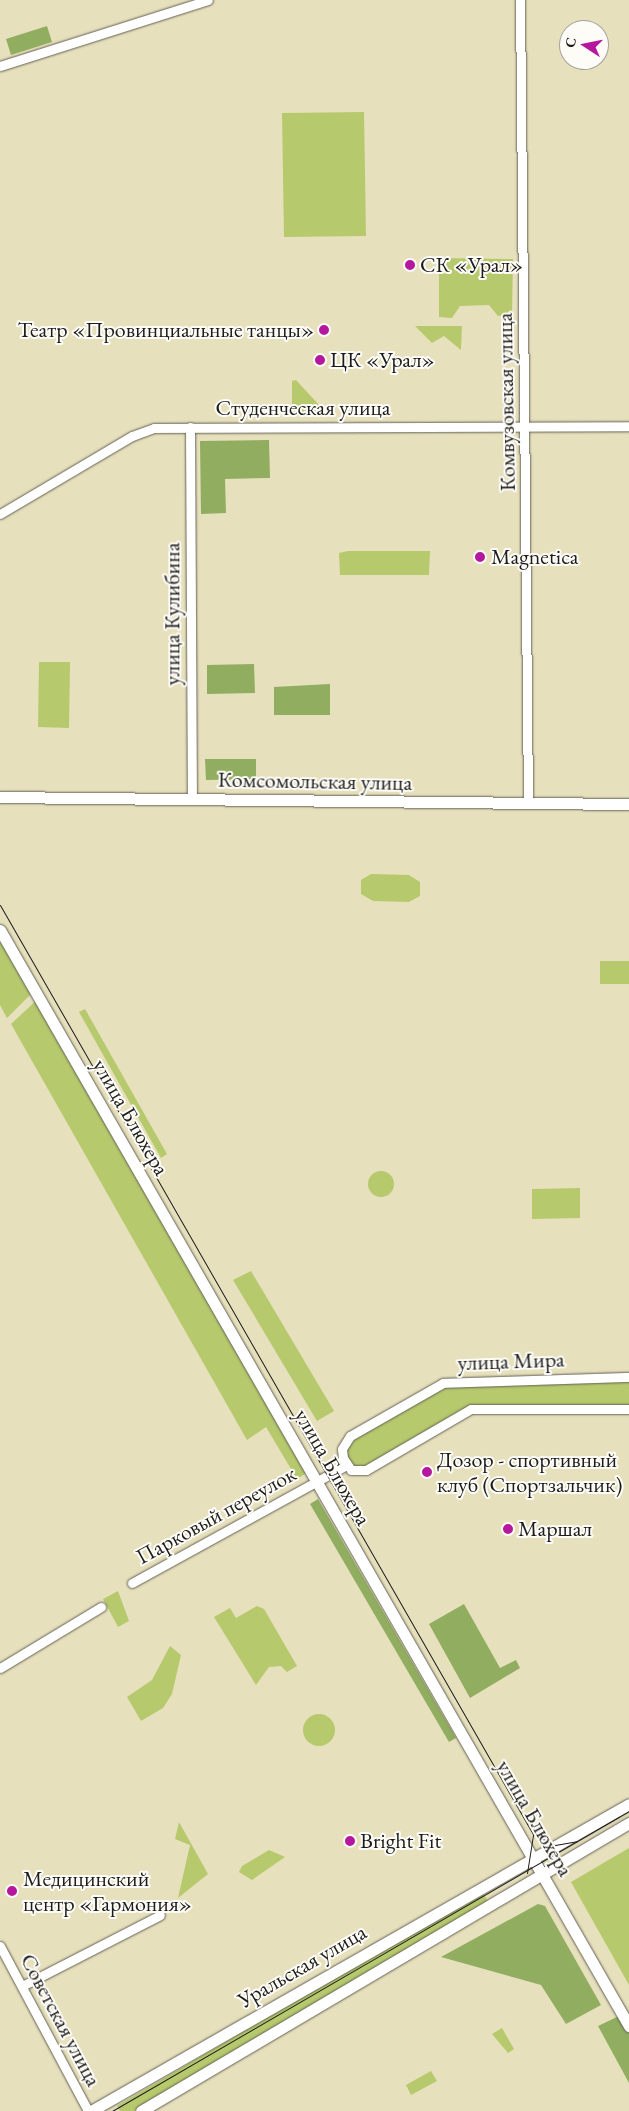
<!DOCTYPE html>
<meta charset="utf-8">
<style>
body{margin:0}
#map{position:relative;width:629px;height:2111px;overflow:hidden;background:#e7e0bd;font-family:"EB Garamond",serif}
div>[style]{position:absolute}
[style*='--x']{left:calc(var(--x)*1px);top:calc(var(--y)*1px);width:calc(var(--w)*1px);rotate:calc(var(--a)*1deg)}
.green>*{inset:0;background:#b6c96d}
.round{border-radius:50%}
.forest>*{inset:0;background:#90ad60}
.roads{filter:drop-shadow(0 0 1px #636154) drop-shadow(0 0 1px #636154)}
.minor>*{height:9px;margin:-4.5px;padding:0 4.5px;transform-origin:4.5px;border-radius:4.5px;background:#fff}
.major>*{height:11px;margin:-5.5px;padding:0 5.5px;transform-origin:5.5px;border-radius:5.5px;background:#fff}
.tram>*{height:1px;margin:-0.5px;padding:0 0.5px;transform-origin:0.5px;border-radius:0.5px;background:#1c1c1c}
.dots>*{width:14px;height:14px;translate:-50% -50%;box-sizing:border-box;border:2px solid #fdfcf7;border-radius:50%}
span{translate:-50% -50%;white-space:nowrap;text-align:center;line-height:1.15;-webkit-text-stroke:4px #fdfcf7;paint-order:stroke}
.poi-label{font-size:22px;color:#1c1c1c}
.left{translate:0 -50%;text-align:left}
.right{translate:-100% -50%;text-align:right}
.street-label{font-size:22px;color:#1c1c1c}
.north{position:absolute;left:559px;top:20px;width:50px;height:50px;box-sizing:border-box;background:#fdfcf7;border:1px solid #a3a29f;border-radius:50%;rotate:281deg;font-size:14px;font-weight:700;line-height:20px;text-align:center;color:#1c1c1c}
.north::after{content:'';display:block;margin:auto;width:18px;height:22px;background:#b5179e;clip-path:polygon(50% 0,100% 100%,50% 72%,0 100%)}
</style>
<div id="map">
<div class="green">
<i style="clip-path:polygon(364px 112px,366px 236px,284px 237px,282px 113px)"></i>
<i style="clip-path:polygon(439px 258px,513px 259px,512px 315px,498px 316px,489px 305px,460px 306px,452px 318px,439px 317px)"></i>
<i style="clip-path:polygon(415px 326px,462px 326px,461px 350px,444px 336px,432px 343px)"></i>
<i style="clip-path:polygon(296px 380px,319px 405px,314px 416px,292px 416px,292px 381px)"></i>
<i style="clip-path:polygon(348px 551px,430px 551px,429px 575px,340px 575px,339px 553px)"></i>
<i style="clip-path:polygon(39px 662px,70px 662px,69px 728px,38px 727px)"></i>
<i style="clip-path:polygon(371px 874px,409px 875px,420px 882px,420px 896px,409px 902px,373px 901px,361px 894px,361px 880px)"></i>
<i style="clip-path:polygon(0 930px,35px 990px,7px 1018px,0 1005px)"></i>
<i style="clip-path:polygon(600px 961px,629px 961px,629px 984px,600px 984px)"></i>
<i style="clip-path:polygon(39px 998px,311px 1470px,297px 1479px,266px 1427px,247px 1440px,11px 1024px)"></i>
<i style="clip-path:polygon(85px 1009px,167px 1154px,161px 1158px,79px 1012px)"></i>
<i class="round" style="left:368px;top:1171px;width:26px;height:26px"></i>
<i style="clip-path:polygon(580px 1188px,580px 1218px,532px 1219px,532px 1189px)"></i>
<i style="clip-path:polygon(251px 1271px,334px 1411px,317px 1421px,233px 1280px)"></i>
<i style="clip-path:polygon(629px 1377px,629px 1409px,482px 1407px,366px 1470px,347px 1465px,344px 1443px,434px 1387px)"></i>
<i style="clip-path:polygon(118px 1591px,129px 1621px,118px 1627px,103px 1599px)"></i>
<i style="clip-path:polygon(257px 1606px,264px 1609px,297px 1666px,287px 1672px,281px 1666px,269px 1667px,256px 1685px,214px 1617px,230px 1608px,236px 1618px)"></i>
<i style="clip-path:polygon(170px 1646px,181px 1655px,172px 1694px,163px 1708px,141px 1721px,127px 1697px,152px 1680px)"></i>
<i class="round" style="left:303px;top:1714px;width:32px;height:32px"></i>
<i style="clip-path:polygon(179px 1822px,208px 1874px,178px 1898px,190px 1845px,175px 1839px)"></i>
<i style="clip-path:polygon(629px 1848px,629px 1985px,571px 1882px)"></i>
<i style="clip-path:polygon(269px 1850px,285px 1857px,252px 1880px,239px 1872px,242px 1866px)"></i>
<i style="clip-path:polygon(482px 1891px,489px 1903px,134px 2111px,120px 2111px,117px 2106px)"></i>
<i style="clip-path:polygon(502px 2028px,514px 2049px,508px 2053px,492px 2034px)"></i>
<i style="clip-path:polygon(431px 2071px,437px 2081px,411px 2095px,406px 2085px)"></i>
</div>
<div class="forest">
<i style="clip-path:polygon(47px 26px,52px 42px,11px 55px,6px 39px)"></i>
<i style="clip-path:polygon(269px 440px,270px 478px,225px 479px,226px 513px,201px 514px,200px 441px)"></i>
<i style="clip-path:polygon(254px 664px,255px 693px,207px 694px,207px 665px)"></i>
<i style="clip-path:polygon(330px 684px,330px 715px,274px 715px,274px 687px)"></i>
<i style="clip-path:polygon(205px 759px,256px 759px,256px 779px,206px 780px)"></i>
<i style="clip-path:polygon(318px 1499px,456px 1738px,449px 1742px,310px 1504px)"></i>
<i style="clip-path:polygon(464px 1604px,500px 1668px,516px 1660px,520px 1668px,470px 1698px,429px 1624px)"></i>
<i style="clip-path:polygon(538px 1904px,545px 1906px,601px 2005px,566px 2024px,541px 1985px,441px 1957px)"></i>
<i style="clip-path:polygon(619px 2016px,629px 2033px,629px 2083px,598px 2026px)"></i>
</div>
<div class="roads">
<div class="minor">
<i style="--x:520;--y:0;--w:803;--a:89.43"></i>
<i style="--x:0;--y:66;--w:218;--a:-17.6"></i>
<i style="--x:190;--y:427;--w:372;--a:89.7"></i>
<i style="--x:0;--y:514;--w:153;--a:-30.6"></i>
<i style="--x:132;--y:436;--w:23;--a:-20"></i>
<i style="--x:154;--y:428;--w:475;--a:-0.2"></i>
<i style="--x:629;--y:1377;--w:186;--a:178.2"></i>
<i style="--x:443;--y:1383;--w:107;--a:150.3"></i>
<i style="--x:350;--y:1436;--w:15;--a:122"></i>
<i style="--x:342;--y:1449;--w:9;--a:84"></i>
<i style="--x:343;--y:1458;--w:14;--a:56"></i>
<i style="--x:351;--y:1470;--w:15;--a:0"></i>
<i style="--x:366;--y:1470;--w:121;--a:-30.2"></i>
<i style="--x:471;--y:1409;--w:158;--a:0"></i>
<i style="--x:132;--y:1583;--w:245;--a:-28.8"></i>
<i style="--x:0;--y:1668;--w:118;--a:-31.1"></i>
<i style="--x:0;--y:1946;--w:187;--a:61.9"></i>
<i style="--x:22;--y:1986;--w:155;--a:-27.2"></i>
</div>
<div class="major">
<i style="--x:0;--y:797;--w:629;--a:0.64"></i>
<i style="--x:0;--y:930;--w:1264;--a:60.15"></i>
<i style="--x:91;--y:2111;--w:619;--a:-29.71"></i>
<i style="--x:141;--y:2111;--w:567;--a:-30.55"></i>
</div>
</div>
<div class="tram">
<i style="--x:0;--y:905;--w:1071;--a:60.16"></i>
<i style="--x:533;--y:1834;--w:25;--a:27"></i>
<i style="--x:555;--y:1845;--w:22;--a:-10"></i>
<i style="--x:527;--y:1873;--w:39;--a:-81"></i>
<i style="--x:112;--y:2111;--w:598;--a:-30.13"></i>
</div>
<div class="dots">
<i style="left:410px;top:265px;background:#b5179e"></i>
<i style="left:324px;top:330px;background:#b5179e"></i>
<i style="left:320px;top:360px;background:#b5179e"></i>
<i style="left:480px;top:557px;background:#b5179e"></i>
<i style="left:427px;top:1472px;background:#b5179e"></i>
<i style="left:508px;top:1529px;background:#b5179e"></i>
<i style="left:350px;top:1841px;background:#b5179e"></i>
<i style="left:12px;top:1891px;background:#b5179e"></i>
</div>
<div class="poi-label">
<span class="left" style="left:420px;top:265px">СК «Урал»</span>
<span class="right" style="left:314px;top:330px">Театр «Провинциальные танцы»</span>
<span class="left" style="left:330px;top:360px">ЦК «Урал»</span>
<span class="left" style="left:491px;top:557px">Magnetica</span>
<span class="left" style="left:437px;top:1472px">Дозор - спортивный<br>клуб (Спортзальчик)</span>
<span class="left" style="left:518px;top:1529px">Маршал</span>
<span class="left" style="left:360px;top:1841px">Bright Fit</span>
<span class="left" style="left:23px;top:1891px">Медицинский<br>центр «Гармония»</span>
</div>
<div class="street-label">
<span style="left:506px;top:402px;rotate:-91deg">Комвузовская улица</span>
<span style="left:303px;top:408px">Студенческая улица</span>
<span style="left:172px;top:614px;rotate:-90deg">улица Кулибина</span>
<span style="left:315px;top:781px;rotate:1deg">Комсомольская улица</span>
<span style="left:131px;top:1117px;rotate:60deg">улица Блюхера</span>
<span style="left:511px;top:1361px;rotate:-2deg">улица Мира</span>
<span style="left:333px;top:1467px;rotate:60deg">улица Блюхера</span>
<span style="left:216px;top:1515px;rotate:-29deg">Парковый переулок</span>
<span style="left:535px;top:1818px;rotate:60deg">улица Блюхера</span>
<span style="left:302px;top:1966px;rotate:-30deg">Уральская улица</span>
<span style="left:61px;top:2020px;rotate:62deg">Советская улица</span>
</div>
<div class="north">С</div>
</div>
